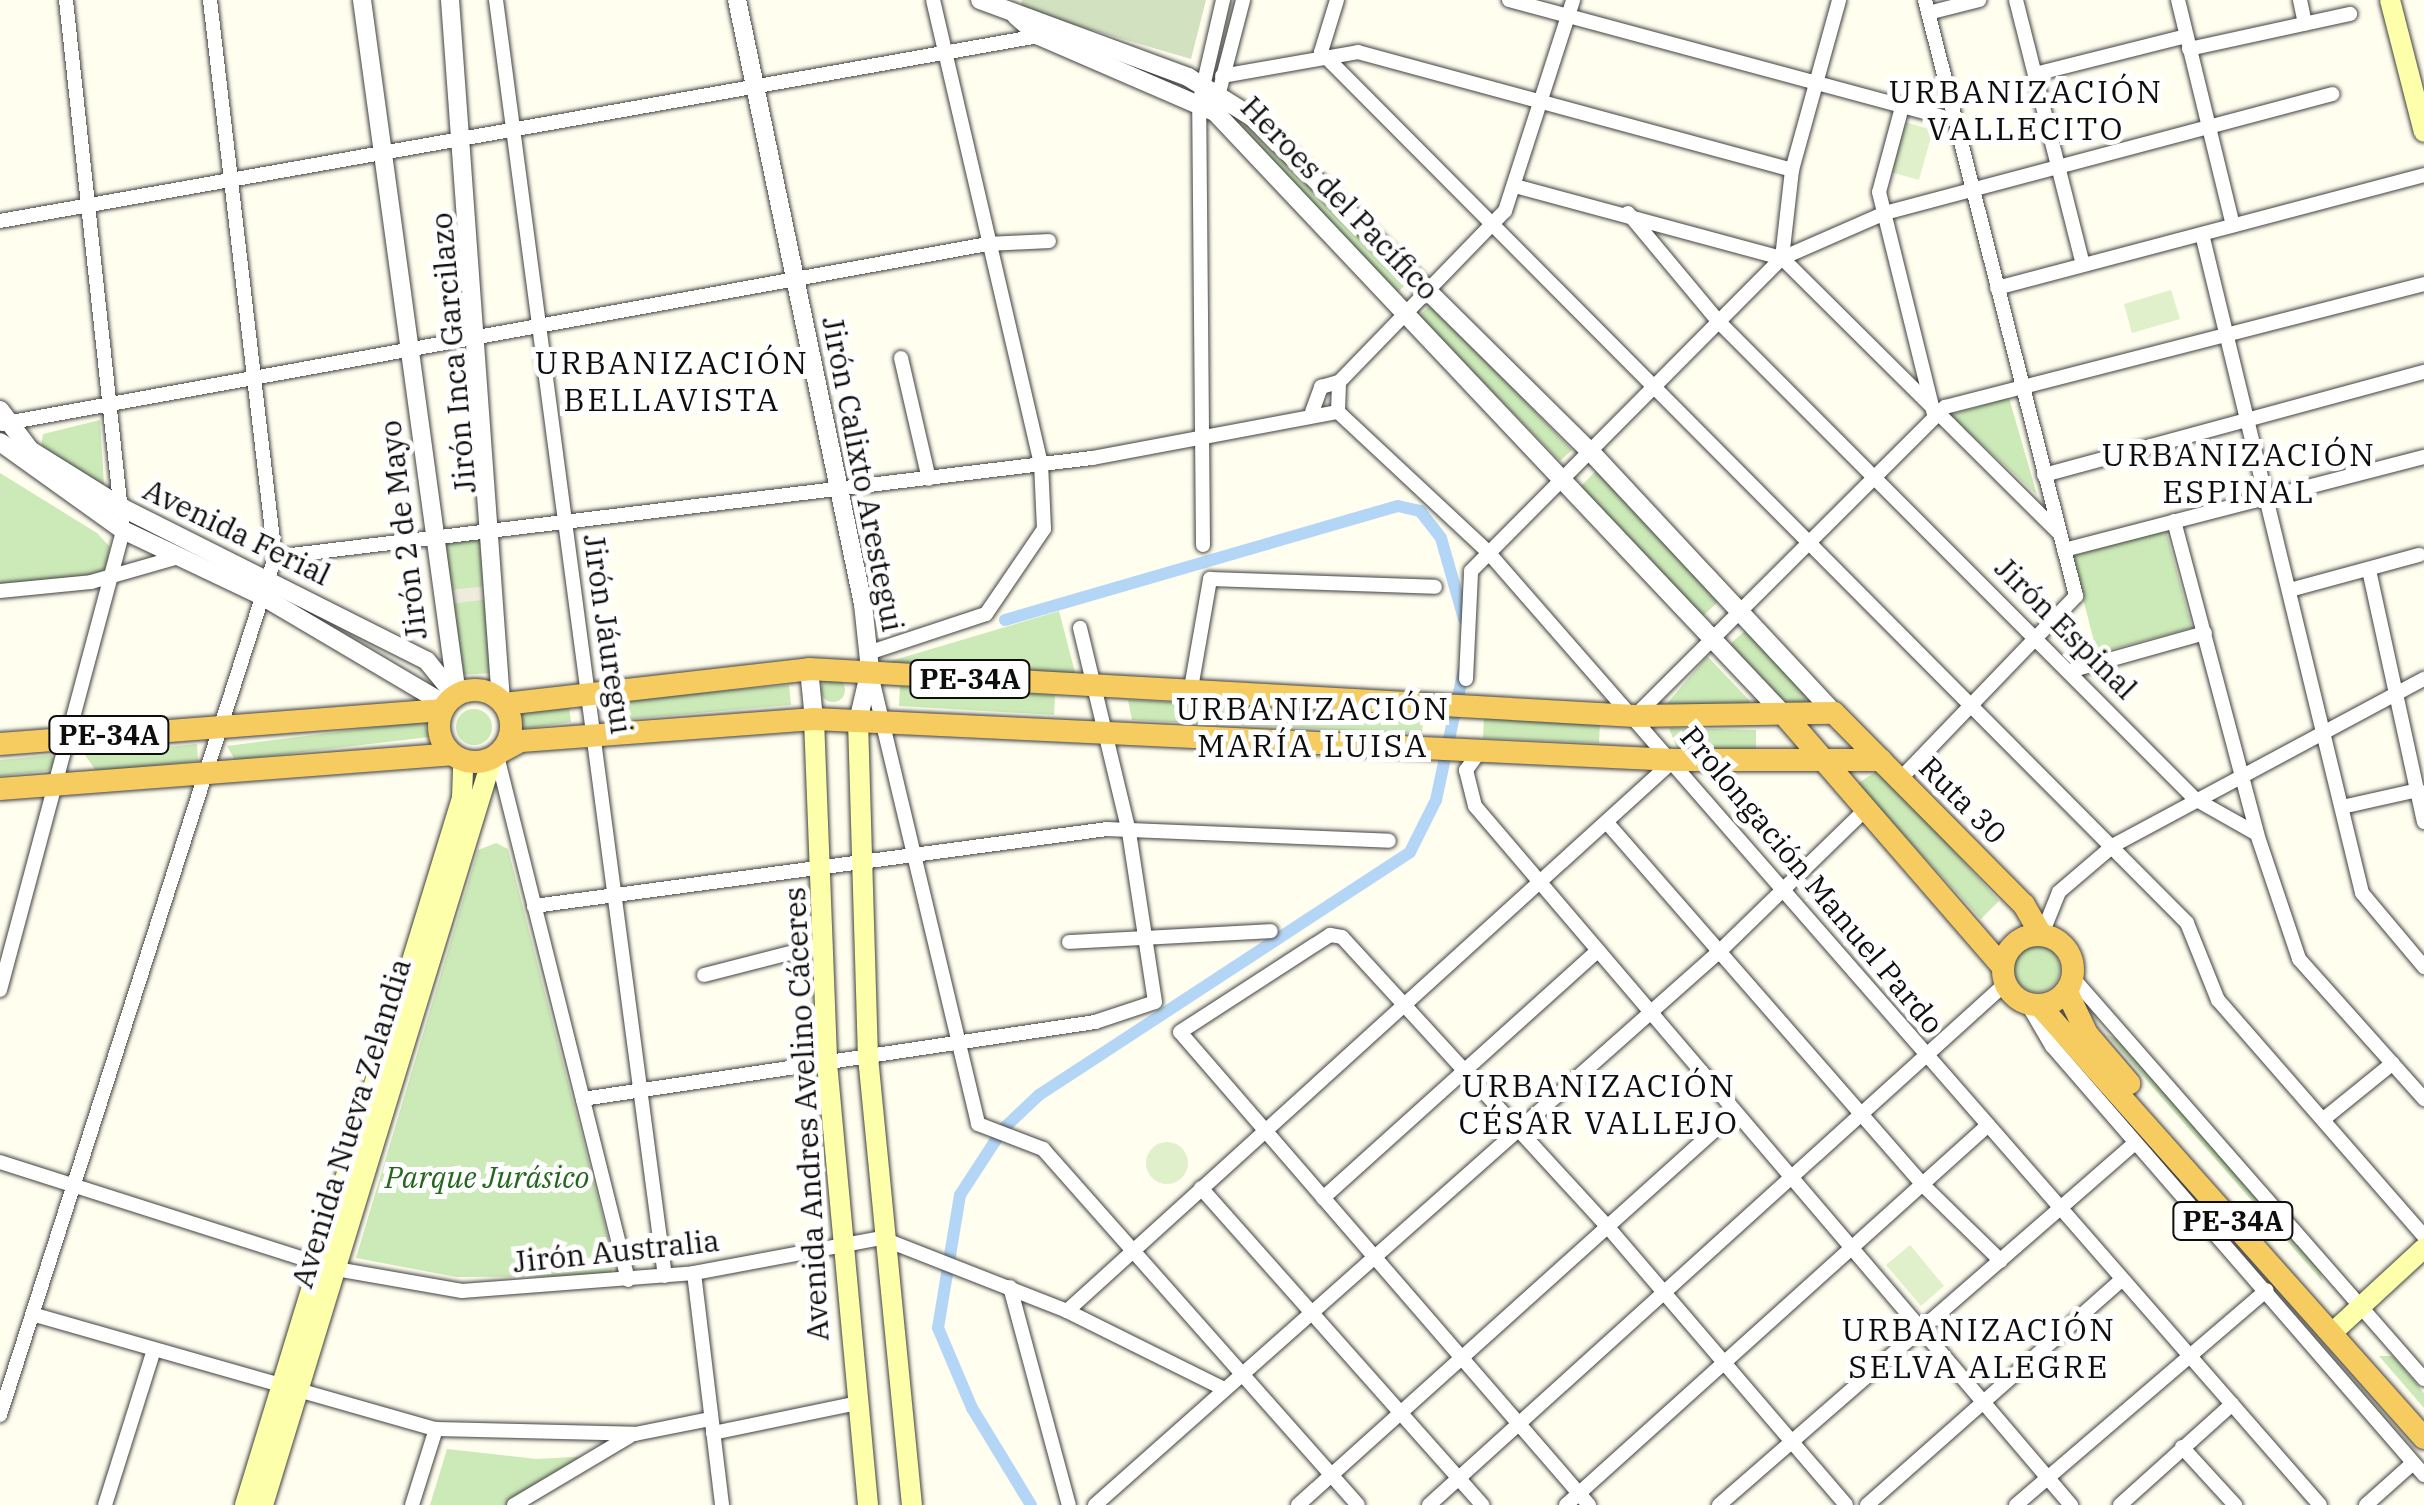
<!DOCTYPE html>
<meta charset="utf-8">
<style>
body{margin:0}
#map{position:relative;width:2424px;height:1505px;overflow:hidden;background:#fffeef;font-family:"IBM Plex Serif",serif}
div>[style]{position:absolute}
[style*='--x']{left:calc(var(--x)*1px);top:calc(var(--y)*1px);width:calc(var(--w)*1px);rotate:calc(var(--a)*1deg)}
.green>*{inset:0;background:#cce9b8}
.round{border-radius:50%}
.cemetery>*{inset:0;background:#d2e1c0}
.pitch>*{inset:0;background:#dff0ca}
.plaza>*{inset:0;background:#efecde}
.canal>*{height:12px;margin:-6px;padding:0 6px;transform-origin:6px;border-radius:6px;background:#b4d6f6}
.roads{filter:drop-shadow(0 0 2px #414141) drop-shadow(0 0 2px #414141)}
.minor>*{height:14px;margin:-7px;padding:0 7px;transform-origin:7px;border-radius:7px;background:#fff}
.tertiary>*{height:18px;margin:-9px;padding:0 9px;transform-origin:9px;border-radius:9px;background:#fff}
.secondary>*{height:20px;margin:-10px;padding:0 10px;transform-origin:10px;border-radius:10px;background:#feffaa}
.trunk>*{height:22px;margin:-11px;padding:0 11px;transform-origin:11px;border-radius:11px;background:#f6cb5f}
.trunk>.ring{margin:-11px;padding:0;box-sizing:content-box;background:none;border:22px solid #f6cb5f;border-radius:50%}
span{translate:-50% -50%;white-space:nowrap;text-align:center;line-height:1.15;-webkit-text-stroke:10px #fff;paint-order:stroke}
.shield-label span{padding:2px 8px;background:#fff;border:2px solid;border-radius:8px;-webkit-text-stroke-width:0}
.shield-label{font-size:28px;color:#0e0e0e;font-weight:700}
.street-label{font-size:30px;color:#0e0e0e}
.park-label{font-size:30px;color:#25661e;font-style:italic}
.neighbourhood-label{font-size:32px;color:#0e0e0e;letter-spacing:2.5px}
</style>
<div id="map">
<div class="green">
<i style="clip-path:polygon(1249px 119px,1408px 282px,1398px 292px,1240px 129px)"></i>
<i style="clip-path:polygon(1431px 304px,1572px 450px,1560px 461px,1419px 316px)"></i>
<i style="clip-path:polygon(2009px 398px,2037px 495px,1950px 415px)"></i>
<i style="clip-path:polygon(100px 420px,104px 486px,41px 449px,43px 434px)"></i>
<i style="clip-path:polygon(1597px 470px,1720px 600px,1703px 616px,1580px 487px)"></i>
<i style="clip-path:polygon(0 473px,97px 533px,110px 547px,107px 566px,96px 577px,0 584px)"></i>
<i style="clip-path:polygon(2166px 531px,2192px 628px,2097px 653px,2072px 556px)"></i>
<i style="clip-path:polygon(486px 537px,496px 673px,458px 675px,442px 542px)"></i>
<i style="clip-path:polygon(1059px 611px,1077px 680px,892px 666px,891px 661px)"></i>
<i style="clip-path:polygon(1745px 631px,1807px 696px,1804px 703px,1782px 703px,1730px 644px)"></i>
<i style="clip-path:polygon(1707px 656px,1750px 701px,1748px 708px,1666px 705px)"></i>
<i class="round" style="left:821px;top:678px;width:24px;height:24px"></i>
<i style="clip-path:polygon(789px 685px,791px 705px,619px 720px,617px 700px)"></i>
<i style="clip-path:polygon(900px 686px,1055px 695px,1054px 715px,899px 706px)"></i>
<i style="clip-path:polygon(1128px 700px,1211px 704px,1210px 724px,1132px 720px)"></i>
<i style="clip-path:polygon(1217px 705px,1423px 715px,1422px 734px,1216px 724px)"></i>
<i style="clip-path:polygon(569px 707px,571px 722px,522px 729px,520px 714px)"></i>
<i class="round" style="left:456px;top:709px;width:36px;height:36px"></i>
<i style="clip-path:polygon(1484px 718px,1600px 723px,1599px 743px,1483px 738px)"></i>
<i style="clip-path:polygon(424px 721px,429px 737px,235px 760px,227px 746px)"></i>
<i style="clip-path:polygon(1669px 728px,1756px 730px,1756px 754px,1677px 749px)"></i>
<i style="clip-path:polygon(197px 744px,198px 761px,97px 772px,85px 755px)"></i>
<i style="clip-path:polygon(51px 755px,57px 767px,46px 771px,0 776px,0 760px)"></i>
<i style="clip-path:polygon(1880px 769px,1999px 901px,1981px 919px,1857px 784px)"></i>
<i style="clip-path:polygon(496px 843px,508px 849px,615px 1265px,609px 1276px,456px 1277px,356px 1258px,478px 850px)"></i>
<i class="round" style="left:2014px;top:946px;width:46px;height:46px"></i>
<i style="clip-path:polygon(2107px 1035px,2130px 1044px,2317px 1261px,2323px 1282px)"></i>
<i style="clip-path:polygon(2379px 1356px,2393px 1356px,2424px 1393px,2424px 1408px)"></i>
<i style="clip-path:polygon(447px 1449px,536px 1459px,610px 1455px,522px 1505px,430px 1505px)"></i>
</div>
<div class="cemetery">
<i style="clip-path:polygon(1022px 0,1206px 0,1191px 59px,1020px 9px)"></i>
</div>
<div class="pitch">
<i style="clip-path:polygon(1901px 121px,1933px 130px,1919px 180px,1887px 171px)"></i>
<i style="clip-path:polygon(2171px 290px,2180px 319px,2132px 333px,2124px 304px)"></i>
<i class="round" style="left:1146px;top:1142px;width:42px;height:42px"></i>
<i style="clip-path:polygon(1910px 1245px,1944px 1286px,1921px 1306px,1886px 1265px)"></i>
</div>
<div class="plaza">
<i style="clip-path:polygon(489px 586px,490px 599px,450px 604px,449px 590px)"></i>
</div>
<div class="canal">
<i style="--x:1005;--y:620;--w:409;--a:-16.2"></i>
<i style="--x:1398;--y:506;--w:23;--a:13"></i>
<i style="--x:1420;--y:511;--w:34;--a:52"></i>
<i style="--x:1441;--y:538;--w:84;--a:74.1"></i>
<i style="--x:1031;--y:1505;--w:114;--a:-121.3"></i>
<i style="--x:972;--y:1408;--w:87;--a:-113"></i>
<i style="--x:938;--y:1328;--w:135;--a:-80.6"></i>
<i style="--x:960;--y:1195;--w:79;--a:-56.9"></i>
<i style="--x:1003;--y:1129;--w:50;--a:-43.4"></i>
<i style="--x:1039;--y:1095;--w:443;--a:-33.2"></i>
<i style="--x:1410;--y:852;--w:58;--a:-63.4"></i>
<i style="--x:1436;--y:800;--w:134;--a:-77.9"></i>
</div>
<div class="roads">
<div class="minor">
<i style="--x:496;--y:0;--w:1287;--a:82.46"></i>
<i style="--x:1509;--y:0;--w:462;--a:15.1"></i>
<i style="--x:2016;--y:0;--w:273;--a:75.8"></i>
<i style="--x:2178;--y:0;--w:232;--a:76.3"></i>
<i style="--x:2300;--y:0;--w:24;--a:78"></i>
<i style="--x:1928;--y:13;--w:53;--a:-14.3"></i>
<i style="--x:2189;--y:49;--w:165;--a:-12.3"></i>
<i style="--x:1321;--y:52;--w:1228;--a:45.16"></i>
<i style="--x:2187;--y:923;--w:83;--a:68.1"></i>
<i style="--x:2218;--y:1000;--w:313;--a:48.9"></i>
<i style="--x:1321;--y:52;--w:54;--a:-72.9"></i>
<i style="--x:2035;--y:74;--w:156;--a:-14.1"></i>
<i style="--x:1222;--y:76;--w:138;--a:-10"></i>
<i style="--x:1358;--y:52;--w:450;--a:15.2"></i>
<i style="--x:1216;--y:104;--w:107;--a:-75.4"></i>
<i style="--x:1902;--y:107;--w:88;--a:105.1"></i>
<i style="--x:1879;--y:192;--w:229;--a:76.1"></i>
<i style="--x:1515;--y:186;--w:277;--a:15.1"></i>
<i style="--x:1782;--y:258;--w:389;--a:44.8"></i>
<i style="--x:1628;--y:213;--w:141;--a:50.2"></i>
<i style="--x:1718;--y:321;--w:675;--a:45.06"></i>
<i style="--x:2195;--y:799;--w:71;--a:29.4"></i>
<i style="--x:2257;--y:834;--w:132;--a:71.4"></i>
<i style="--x:2299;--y:959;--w:188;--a:48.2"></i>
<i style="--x:0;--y:221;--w:1055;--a:-10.1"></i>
<i style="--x:2202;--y:234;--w:678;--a:76.35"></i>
<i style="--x:2362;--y:893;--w:97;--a:50"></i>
<i style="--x:1782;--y:258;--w:89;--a:-83.5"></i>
<i style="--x:1792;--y:170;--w:176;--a:-74.5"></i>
<i style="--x:1997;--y:288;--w:442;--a:-14.8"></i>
<i style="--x:901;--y:358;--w:124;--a:77"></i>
<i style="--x:1312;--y:412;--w:27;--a:-70"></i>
<i style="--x:1321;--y:387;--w:19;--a:-16"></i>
<i style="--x:1338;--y:412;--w:30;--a:-88"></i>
<i style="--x:1339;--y:382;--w:238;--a:-45.9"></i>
<i style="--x:1505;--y:211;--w:222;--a:-72.1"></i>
<i style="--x:1;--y:424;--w:1003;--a:-10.34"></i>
<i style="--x:988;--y:244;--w:61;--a:-2.8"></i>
<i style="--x:2044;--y:475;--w:394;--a:-15.2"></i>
<i style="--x:2174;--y:521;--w:324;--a:75.1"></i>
<i style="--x:1203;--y:545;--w:441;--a:-90.5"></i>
<i style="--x:1199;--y:104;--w:107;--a:-77"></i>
<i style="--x:2064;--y:550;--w:372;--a:-14.5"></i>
<i style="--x:275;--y:557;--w:823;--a:-6.91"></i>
<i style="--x:1092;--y:458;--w:250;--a:-10.6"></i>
<i style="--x:1338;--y:412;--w:205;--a:43"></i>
<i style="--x:1488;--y:552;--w:1265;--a:48.88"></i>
<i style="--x:2369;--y:570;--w:258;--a:77.7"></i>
<i style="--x:2290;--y:590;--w:134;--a:-15.2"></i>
<i style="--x:0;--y:591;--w:91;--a:-5.6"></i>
<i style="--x:91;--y:582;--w:91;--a:-16"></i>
<i style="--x:871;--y:652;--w:121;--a:-18.3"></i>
<i style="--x:986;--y:614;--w:103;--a:-55.7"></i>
<i style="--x:1044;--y:529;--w:65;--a:-92.6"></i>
<i style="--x:1041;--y:464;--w:476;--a:-103.1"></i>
<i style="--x:870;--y:670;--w:467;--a:76.6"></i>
<i style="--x:978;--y:1124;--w:70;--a:21"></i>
<i style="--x:1043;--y:1149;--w:475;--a:48.5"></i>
<i style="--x:2073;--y:670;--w:137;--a:-15.7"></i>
<i style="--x:1466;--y:679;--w:108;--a:-87.3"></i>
<i style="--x:1471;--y:571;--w:441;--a:-45.2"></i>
<i style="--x:1782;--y:258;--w:112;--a:-23.6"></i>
<i style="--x:1885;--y:213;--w:463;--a:-14.9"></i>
<i style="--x:1190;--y:694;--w:117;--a:-80.1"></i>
<i style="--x:1210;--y:579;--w:225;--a:2"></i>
<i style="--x:1635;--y:716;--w:438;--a:-44.9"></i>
<i style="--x:1945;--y:407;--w:495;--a:-14.4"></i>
<i style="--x:1480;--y:751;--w:24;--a:126"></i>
<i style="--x:1466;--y:770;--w:37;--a:76"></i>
<i style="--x:1475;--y:806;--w:919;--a:49.55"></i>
<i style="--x:497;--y:756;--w:540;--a:75.96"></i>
<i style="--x:1900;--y:779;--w:254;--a:-46.1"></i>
<i style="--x:2076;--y:596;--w:615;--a:-104.22"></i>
<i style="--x:2342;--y:807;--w:78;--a:-12.6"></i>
<i style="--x:1609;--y:825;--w:476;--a:48.9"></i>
<i style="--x:1922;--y:1184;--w:110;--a:44.3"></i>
<i style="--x:534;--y:906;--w:578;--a:-7.65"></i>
<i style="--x:1107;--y:829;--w:282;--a:2.4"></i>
<i style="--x:2042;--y:934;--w:45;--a:-68"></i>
<i style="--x:2059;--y:892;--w:72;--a:-40.5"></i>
<i style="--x:2114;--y:845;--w:352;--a:-28.2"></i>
<i style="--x:1069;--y:942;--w:202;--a:-3.1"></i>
<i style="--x:704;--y:975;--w:125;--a:-14.4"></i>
<i style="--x:2073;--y:978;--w:533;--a:48.8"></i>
<i style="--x:0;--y:990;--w:476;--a:-75"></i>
<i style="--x:123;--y:530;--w:533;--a:-96.14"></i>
<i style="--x:2028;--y:1005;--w:48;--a:59.7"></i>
<i style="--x:2052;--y:1046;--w:568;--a:49.07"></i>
<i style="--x:583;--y:1099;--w:518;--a:-8.55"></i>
<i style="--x:1095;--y:1022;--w:63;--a:-18.4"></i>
<i style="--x:1155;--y:1002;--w:172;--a:-98.7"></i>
<i style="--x:1129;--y:832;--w:210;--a:-103.5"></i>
<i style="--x:2325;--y:1118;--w:87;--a:-39"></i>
<i style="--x:0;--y:1162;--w:353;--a:17.7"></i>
<i style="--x:336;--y:1269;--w:128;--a:9.9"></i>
<i style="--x:462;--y:1291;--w:233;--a:-4.4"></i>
<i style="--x:694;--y:1273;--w:190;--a:-10.6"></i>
<i style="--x:881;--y:1238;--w:200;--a:21.4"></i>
<i style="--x:1067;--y:1311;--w:173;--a:26.4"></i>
<i style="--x:1201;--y:1188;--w:424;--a:48.4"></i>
<i style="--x:1323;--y:1198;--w:370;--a:-42"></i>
<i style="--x:694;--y:1273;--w:234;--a:83.1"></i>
<i style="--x:1010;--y:1287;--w:226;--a:74.9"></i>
<i style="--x:1067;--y:1311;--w:820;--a:-42.23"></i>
<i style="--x:35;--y:1315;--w:417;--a:15.9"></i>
<i style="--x:436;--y:1429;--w:199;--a:1.4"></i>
<i style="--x:635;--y:1434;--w:76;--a:-11.3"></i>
<i style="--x:0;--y:1415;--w:901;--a:-72.23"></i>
<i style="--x:275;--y:557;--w:561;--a:-96.66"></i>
<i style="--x:713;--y:1433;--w:143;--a:-11.7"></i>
<i style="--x:2182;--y:1447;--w:79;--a:47.6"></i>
<i style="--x:105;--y:1505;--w:163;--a:-72.5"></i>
<i style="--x:412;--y:1505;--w:80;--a:-72.5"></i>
<i style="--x:514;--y:1505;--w:135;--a:-30.7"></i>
<i style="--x:1095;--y:1505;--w:837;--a:-41.56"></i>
<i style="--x:1721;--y:950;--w:201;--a:-44.2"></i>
<i style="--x:1298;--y:1505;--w:588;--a:-41.97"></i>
<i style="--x:1429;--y:1505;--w:777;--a:-42.13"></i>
<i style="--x:1566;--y:1505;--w:568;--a:-42"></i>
<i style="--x:1589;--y:1505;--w:625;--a:-130.85"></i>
<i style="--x:1180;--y:1032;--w:179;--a:-32.9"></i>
<i style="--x:1330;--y:935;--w:12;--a:9"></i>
<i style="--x:1342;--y:937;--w:392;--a:47.5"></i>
<i style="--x:1607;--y:1226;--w:367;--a:49.4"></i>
<i style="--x:1719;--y:1505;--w:551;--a:-41.03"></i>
<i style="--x:1867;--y:1505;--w:338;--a:-41.5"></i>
<i style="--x:2016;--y:1505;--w:330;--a:-40.6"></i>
<i style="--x:2120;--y:1505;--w:151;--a:-42"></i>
<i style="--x:2366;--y:1505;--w:63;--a:-41.8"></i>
</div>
<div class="tertiary">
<i style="--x:362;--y:0;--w:701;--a:82.22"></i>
<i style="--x:450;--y:0;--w:703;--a:85.84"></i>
<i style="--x:737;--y:0;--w:617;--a:78.22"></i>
<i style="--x:863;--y:604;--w:66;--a:83.9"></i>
<i style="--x:870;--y:670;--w:52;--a:103.2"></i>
<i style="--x:980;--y:0;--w:222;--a:20.3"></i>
<i style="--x:1188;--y:77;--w:75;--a:32"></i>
<i style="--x:1252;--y:117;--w:475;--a:44.7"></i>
<i style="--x:1590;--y:451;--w:358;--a:47"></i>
<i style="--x:1016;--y:16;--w:30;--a:41"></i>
<i style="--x:1039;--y:36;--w:192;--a:23.4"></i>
<i style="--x:1215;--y:112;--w:835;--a:46.65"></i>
<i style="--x:0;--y:410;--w:50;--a:53.1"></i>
<i style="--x:30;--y:450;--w:110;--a:31.9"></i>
<i style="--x:123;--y:508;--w:340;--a:26.7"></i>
<i style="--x:427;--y:661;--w:40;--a:51"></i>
<i style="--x:0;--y:442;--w:151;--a:35.6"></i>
<i style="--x:123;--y:530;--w:154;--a:25.4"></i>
<i style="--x:262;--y:596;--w:214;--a:30.6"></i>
<i style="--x:809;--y:669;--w:50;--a:84.3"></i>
</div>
<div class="secondary">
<i style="--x:2390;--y:0;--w:136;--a:75.6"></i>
<i style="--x:814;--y:719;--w:344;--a:87.8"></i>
<i style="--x:827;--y:1063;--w:444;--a:84.7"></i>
<i style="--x:858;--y:721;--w:336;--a:88.3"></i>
<i style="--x:868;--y:1057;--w:450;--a:84.4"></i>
<i style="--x:2332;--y:1333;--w:125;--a:-42.7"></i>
<i style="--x:245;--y:1505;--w:740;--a:-72.94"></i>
<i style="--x:462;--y:798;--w:38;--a:-88"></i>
<i style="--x:263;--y:1505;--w:780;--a:-72.94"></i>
</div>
<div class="trunk">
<i class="ring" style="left:439px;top:690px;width:50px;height:50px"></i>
<i style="--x:504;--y:704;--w:307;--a:-6.5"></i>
<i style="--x:809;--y:669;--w:827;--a:3.26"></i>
<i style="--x:1635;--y:716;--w:199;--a:-0.9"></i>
<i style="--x:1834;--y:713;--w:270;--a:45.3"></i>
<i style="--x:2024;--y:905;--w:34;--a:60"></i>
<i style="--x:1788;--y:719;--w:328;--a:49.1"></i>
<i style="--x:0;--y:744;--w:444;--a:-4.4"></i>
<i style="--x:502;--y:751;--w:21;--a:-28"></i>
<i style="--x:521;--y:741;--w:294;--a:-4.3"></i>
<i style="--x:814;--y:719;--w:862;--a:2.73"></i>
<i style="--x:1675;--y:760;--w:206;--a:0"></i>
<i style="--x:0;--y:789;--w:453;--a:-4.4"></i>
<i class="ring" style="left:2003px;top:935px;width:48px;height:48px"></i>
<i style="--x:2067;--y:992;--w:47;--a:64.5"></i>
<i style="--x:2087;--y:1034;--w:65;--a:49.4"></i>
<i style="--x:2040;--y:1006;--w:578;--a:48.37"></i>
</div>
</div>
<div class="shield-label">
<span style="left:970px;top:679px">PE-34A</span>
<span style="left:109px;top:735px">PE-34A</span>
<span style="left:2233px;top:1221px">PE-34A</span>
</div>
<div class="street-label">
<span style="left:1340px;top:198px;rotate:46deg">Heroes del Pacífico</span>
<span style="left:453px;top:353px;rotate:-95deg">Jirón Inca Garcilazo</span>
<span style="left:863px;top:474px;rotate:79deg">Jirón Calixto Arestegui</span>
<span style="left:403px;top:530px;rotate:-97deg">Jirón 2 de Mayo</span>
<span style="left:237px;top:532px;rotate:26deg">Avenida Ferial</span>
<span style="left:2066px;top:628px;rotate:45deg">Jirón Espinal</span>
<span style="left:608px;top:634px;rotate:82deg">Jirón Jáuregui</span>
<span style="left:1963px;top:800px;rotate:45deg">Ruta 30</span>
<span style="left:1812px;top:880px;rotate:50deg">Prolongación Manuel Pardo</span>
<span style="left:806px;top:1114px;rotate:-93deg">Avenida Andres Avelino Cáceres</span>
<span style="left:351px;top:1123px;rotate:-73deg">Avenida Nueva Zelandia</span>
<span style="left:616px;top:1251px;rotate:-6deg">Jirón Australia</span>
</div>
<div class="park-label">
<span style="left:487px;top:1177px">Parque Jurásico</span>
</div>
<div class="neighbourhood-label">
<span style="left:2026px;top:110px">URBANIZACIÓN<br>VALLECITO</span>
<span style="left:672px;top:381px">URBANIZACIÓN<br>BELLAVISTA</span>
<span style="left:2239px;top:473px">URBANIZACIÓN<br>ESPINAL</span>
<span style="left:1313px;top:727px">URBANIZACIÓN<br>MARÍA LUISA</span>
<span style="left:1599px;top:1104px">URBANIZACIÓN<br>CÉSAR VALLEJO</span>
<span style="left:1979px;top:1348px">URBANIZACIÓN<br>SELVA ALEGRE</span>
</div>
</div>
